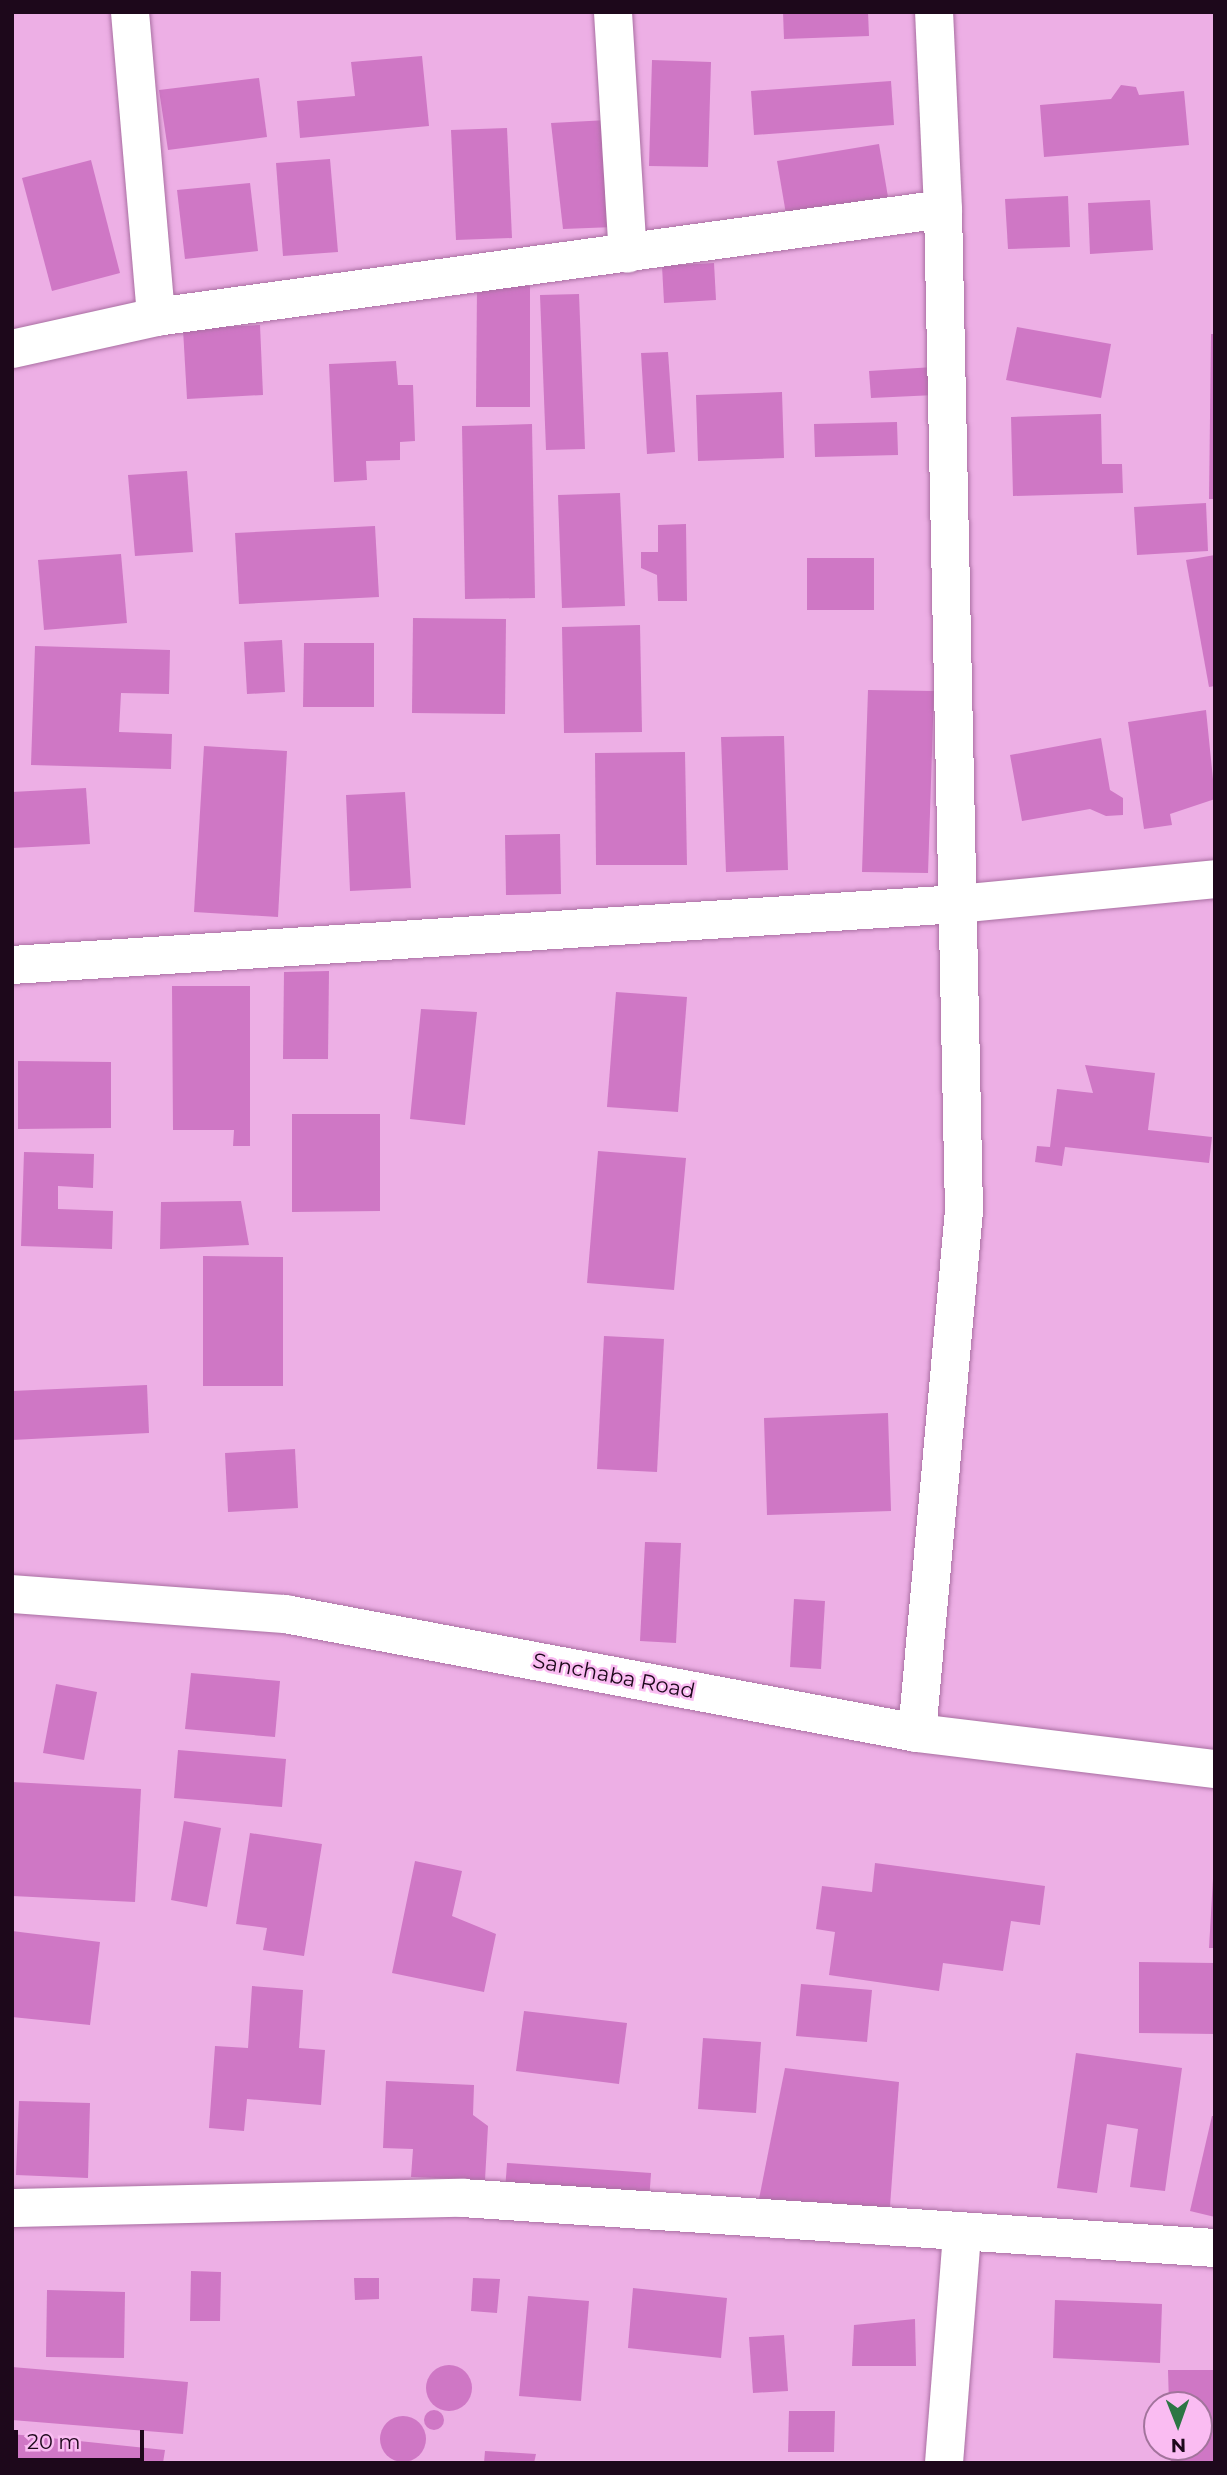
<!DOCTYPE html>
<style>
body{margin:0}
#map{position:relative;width:1227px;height:2475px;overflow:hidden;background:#edafe5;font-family:Montserrat,sans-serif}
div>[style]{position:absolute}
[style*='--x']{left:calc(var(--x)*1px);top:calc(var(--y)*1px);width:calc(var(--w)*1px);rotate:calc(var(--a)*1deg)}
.building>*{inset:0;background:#cf77c5}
.round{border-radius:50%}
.roads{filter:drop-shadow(0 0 2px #a96fa2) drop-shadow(0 0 2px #a96fa2)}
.minor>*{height:38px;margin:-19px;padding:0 19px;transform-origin:19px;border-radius:19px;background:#fff}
.tertiary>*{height:38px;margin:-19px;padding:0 19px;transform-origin:19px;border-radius:19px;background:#fff}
span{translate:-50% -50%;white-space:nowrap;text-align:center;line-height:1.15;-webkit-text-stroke:5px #fabcf2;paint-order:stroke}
.street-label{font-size:21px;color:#1d081b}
.frame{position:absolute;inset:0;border:14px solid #1d081b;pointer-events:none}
.north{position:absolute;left:1143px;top:2391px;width:70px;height:70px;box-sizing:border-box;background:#fabcf2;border:2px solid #a2749c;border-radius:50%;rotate:179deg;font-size:19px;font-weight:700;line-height:28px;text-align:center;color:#1d081b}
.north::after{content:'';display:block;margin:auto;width:24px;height:32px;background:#2c7644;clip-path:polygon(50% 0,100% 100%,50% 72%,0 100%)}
.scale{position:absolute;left:14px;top:2430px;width:130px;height:32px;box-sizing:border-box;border:4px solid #1d081b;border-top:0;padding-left:9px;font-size:21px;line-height:24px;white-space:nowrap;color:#1d081b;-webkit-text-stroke:5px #fabcf2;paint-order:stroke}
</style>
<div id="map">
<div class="building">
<i style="clip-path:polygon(783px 12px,868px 12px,869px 36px,784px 39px)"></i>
<i style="clip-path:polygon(422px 56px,429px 126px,300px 138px,297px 101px,355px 96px,351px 62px)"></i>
<i style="clip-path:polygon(652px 60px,711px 62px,708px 167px,649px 166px)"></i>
<i style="clip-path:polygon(259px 78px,267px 137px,168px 150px,159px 90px)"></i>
<i style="clip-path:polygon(891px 81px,894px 125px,754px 135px,751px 91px)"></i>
<i style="clip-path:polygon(1121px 85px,1136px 87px,1139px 95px,1184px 91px,1189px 145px,1044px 157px,1040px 105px,1111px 99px)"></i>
<i style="clip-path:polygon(608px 120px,614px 227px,563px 229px,551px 123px)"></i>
<i style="clip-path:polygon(507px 128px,512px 238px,456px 240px,451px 130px)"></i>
<i style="clip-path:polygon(879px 144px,888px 197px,786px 214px,777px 161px)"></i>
<i style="clip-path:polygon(330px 159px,338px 252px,283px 256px,276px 163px)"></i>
<i style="clip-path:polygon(91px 160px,120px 273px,52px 291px,22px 178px)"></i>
<i style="clip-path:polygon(250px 183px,258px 251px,185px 259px,177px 190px)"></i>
<i style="clip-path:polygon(1068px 196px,1070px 247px,1008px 249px,1005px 199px)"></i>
<i style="clip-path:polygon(1150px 200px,1153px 250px,1090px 254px,1088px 203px)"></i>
<i style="clip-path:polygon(714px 263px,716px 300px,664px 303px,662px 266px)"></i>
<i style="clip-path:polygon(477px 286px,530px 286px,530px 407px,476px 407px)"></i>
<i style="clip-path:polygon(579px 294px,585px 449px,546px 450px,540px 295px)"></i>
<i style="clip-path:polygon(260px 325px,263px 395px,187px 399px,183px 329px)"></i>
<i style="clip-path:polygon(1017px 327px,1111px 344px,1101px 398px,1006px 380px)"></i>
<i style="clip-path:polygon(1211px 334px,1215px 334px,1215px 499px,1209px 499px)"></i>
<i style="clip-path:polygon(668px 352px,675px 452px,647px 454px,641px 353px)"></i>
<i style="clip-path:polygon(396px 361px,398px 385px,413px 385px,415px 441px,400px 442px,400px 460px,366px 461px,367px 480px,334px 482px,329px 364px)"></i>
<i style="clip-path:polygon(934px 367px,935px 395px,871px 398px,869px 371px)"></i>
<i style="clip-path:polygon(782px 392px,784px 458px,698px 461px,696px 395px)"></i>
<i style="clip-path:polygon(1101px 414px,1102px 464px,1122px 464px,1123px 493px,1013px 496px,1011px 417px)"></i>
<i style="clip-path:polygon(897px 422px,898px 455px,815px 457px,814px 424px)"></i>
<i style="clip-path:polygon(532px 424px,535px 598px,465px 599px,462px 426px)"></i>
<i style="clip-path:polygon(187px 471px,193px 552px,135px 556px,128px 475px)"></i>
<i style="clip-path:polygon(620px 493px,625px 606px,562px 608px,558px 495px)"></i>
<i style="clip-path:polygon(1206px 503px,1208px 551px,1137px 555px,1134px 507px)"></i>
<i style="clip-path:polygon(686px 524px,687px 601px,658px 601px,657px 575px,641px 568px,641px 552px,658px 552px,658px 525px)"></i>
<i style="clip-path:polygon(375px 526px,379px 597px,239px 604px,235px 533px)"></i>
<i style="clip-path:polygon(121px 554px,127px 623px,44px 630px,38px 560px)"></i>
<i style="clip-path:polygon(1215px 555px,1215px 686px,1209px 687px,1186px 560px)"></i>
<i style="clip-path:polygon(807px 558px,874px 558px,874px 610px,807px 610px)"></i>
<i style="clip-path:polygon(413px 618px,506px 619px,505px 714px,412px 713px)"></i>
<i style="clip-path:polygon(640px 625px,642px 732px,564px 733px,562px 627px)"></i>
<i style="clip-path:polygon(282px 640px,285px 692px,247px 694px,244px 642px)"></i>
<i style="clip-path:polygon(304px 643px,374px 643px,374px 707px,303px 707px)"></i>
<i style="clip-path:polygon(35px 646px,170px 650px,169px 694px,121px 693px,119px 732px,172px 734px,171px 769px,31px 765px)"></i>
<i style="clip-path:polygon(868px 690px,934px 691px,928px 873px,862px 872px)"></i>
<i style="clip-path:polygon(1206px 710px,1215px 799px,1170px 814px,1172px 825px,1144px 829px,1128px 722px)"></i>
<i style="clip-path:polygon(784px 736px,788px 870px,726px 872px,721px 737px)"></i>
<i style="clip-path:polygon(1101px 738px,1110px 790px,1123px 798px,1123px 815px,1106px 816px,1090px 809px,1022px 821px,1010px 755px)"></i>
<i style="clip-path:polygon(204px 746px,287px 751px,278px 917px,194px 912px)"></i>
<i style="clip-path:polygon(685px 752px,687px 865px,596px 865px,595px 753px)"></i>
<i style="clip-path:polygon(86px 788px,90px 844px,12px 848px,12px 792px)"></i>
<i style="clip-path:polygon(405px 792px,411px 888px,350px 891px,346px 795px)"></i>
<i style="clip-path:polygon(560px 834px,561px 894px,506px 895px,505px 835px)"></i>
<i style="clip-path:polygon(329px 971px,328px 1059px,283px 1059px,284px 972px)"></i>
<i style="clip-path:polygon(172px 986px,250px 986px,250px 1146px,233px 1146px,234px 1130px,173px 1130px)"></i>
<i style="clip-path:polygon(616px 992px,687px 997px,678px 1112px,607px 1107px)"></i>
<i style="clip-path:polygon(421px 1009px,477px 1012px,465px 1125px,410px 1119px)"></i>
<i style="clip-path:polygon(18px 1061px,111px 1062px,111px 1128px,18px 1129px)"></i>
<i style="clip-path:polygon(1085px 1065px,1155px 1073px,1148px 1130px,1212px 1137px,1209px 1163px,1065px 1147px,1062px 1166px,1035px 1162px,1037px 1146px,1050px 1147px,1057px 1089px,1093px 1093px)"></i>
<i style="clip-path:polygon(292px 1114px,380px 1114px,380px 1211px,292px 1212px)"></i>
<i style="clip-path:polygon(598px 1151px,686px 1158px,674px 1290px,587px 1283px)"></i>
<i style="clip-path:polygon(24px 1152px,94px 1154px,93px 1188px,58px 1186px,58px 1209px,113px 1211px,112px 1249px,21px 1246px)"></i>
<i style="clip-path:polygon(241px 1201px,249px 1245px,160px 1249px,161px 1202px)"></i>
<i style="clip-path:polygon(203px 1256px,283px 1257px,283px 1386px,203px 1386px)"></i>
<i style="clip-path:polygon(604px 1336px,664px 1339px,657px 1472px,597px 1469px)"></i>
<i style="clip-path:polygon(147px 1385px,149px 1433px,12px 1440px,12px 1391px)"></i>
<i style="clip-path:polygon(888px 1413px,891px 1511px,767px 1515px,764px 1418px)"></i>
<i style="clip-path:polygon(295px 1449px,298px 1508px,228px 1512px,225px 1453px)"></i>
<i style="clip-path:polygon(645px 1542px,681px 1543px,676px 1643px,640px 1641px)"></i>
<i style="clip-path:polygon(794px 1599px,825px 1601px,821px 1669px,790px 1667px)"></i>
<i style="clip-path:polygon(191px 1673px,280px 1681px,275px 1737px,185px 1729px)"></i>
<i style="clip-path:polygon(56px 1684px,97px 1692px,84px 1760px,43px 1753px)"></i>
<i style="clip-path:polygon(178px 1750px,286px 1759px,282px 1807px,174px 1798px)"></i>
<i style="clip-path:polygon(12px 1782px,141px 1789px,135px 1902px,12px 1896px)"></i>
<i style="clip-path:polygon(184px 1821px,221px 1828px,207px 1907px,171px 1900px)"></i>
<i style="clip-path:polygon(250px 1833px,322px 1844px,304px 1956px,263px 1950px,267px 1928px,236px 1924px)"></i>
<i style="clip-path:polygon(415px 1861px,462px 1871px,452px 1916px,496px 1934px,484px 1992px,392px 1973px)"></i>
<i style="clip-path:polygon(875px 1863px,1045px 1886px,1040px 1925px,1011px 1921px,1003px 1971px,943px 1963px,939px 1991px,829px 1975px,835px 1932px,816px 1929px,822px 1886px,872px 1892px)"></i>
<i style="clip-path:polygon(1213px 1879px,1215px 1948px,1209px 1948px)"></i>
<i style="clip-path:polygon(12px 1931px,100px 1942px,90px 2025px,12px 2017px)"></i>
<i style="clip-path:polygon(1139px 1962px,1215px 1963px,1215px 2034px,1139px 2033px)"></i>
<i style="clip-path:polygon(801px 1984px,872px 1990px,867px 2042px,796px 2036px)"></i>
<i style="clip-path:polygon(252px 1986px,303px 1990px,299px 2048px,325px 2050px,321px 2105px,247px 2099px,244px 2131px,209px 2128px,215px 2046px,248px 2048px)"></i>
<i style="clip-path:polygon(524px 2011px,627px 2023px,619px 2084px,516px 2071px)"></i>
<i style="clip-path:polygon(703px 2038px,761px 2042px,756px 2113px,698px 2109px)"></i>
<i style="clip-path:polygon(1076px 2053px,1182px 2068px,1165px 2191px,1130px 2187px,1138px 2129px,1107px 2124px,1097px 2193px,1057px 2188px)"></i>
<i style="clip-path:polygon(785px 2068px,899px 2082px,889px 2220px,756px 2214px)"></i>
<i style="clip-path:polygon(386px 2081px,474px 2085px,473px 2115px,488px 2126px,485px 2180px,411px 2177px,413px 2149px,383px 2148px)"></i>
<i style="clip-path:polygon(19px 2101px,90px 2103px,88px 2178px,16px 2175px)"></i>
<i style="clip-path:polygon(1212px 2116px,1215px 2116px,1215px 2217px,1190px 2211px)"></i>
<i style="clip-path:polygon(507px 2163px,651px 2173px,648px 2216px,504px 2206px)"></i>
<i style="clip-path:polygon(191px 2271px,221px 2272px,220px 2321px,190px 2321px)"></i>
<i style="clip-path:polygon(354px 2278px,379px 2278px,379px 2299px,355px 2300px)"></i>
<i style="clip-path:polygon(473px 2278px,500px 2279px,497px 2313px,471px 2311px)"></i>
<i style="clip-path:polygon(633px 2288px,727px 2298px,721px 2358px,628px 2348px)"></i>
<i style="clip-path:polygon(47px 2290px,125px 2292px,124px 2358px,46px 2357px)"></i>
<i style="clip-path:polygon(528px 2296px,589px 2301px,581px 2401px,519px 2396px)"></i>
<i style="clip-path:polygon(1055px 2300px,1162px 2304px,1160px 2363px,1053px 2358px)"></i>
<i style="clip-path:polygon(915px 2319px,916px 2366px,852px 2366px,854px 2325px)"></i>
<i style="clip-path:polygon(784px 2335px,788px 2391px,753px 2393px,749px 2337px)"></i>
<i class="round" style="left:426px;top:2365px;width:46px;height:46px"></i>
<i style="clip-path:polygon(12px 2367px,188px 2382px,183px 2434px,12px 2420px)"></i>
<i style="clip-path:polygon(1168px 2370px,1215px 2370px,1215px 2463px,1171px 2463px,1170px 2447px,1199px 2447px,1199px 2405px,1169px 2405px)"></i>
<i class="round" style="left:424px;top:2410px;width:20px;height:20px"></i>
<i style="clip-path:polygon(789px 2411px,835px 2411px,834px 2452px,788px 2452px)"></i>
<i class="round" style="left:380px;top:2416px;width:46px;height:46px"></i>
<i style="clip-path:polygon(12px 2434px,165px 2450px,163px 2463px,12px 2463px)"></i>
<i style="clip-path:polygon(485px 2451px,536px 2454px,534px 2463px,484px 2463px)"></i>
</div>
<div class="roads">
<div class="minor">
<i style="--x:130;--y:12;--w:306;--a:85.1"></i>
<i style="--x:613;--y:12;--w:242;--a:86.5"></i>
<i style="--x:12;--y:349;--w:148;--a:-12.5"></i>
<i style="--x:156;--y:317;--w:794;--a:-7.81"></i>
<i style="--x:12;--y:965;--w:947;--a:-3.69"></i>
<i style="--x:957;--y:904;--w:259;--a:-5.5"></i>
<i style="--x:917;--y:1733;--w:524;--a:-84.86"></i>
<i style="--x:964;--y:1211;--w:1002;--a:-91.2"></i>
<i style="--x:943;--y:209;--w:197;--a:-92.6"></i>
<i style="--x:12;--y:2208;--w:450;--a:-1.3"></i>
<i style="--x:462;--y:2198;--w:755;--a:3.8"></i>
<i style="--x:944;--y:2463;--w:232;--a:-85.5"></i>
</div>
<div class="tertiary">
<i style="--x:12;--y:1594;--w:274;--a:4.2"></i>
<i style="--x:285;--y:1614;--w:643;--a:10.66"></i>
<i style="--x:917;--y:1733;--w:300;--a:6.9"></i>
</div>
</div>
<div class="street-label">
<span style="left:614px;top:1676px;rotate:11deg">Sanchaba Road</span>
</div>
<div class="frame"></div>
<div class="north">N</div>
<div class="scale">20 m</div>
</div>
